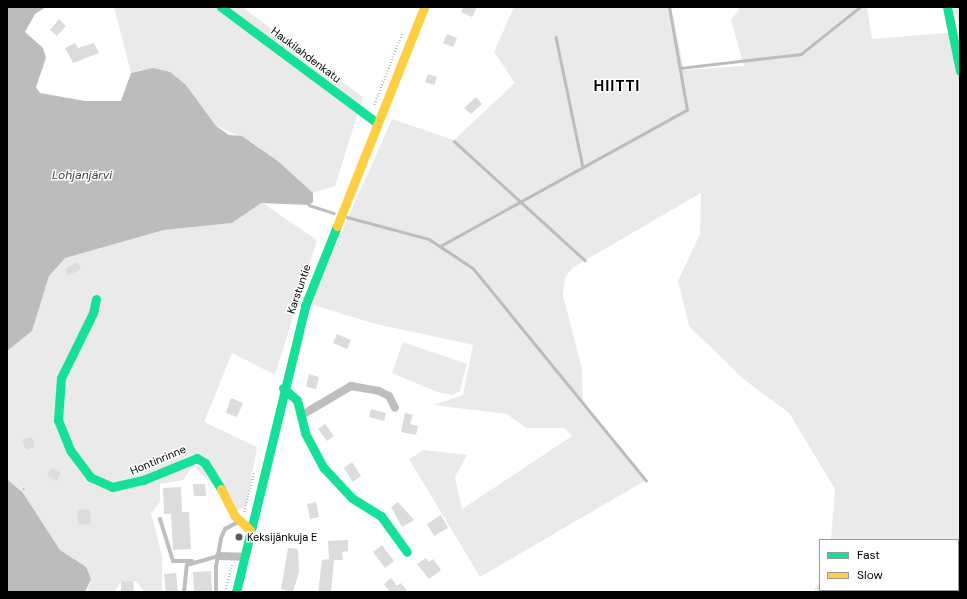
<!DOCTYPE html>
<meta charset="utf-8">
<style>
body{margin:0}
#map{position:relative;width:967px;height:599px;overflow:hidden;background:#fff;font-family:"DM Sans",sans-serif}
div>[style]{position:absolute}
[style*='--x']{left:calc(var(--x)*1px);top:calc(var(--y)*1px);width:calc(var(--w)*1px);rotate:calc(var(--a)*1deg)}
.green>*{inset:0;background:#eaeaea}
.water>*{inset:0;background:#bcbcbc}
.stream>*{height:2.5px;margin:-1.25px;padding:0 1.25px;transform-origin:1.25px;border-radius:1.25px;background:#bcbcbc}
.building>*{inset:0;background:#dcdcdc}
.path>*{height:1.5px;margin-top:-0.75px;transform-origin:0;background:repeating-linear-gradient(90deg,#b8b8b8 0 1px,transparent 0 3px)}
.lane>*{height:4px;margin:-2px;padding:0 2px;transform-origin:2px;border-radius:2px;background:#bebebe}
.street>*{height:8px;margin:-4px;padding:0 4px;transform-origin:4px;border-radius:4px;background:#bebebe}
.fast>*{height:9px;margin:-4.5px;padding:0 4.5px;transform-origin:4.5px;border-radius:4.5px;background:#16e098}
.slow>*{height:9px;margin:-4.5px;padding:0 4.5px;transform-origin:4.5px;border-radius:4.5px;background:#ffcf43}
.dots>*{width:11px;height:11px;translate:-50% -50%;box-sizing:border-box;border:2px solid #fff;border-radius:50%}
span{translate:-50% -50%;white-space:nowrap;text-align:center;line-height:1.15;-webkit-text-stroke:3px #fff;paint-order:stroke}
.street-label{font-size:11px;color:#000}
.poi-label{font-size:11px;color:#000}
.left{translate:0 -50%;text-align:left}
.water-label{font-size:12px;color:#404040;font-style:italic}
.district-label{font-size:15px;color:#000;font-weight:700;letter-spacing:1px}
.frame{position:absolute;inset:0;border:8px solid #000;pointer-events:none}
.legend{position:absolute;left:819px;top:539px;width:140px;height:52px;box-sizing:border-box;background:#fff;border:1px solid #999;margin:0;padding:5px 7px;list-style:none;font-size:12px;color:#000}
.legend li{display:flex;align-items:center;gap:8px;height:20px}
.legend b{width:20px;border:1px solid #999}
</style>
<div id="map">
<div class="green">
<i style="clip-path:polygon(114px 7px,242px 7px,363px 97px,335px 186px,313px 193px,252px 142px,216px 126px,186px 85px,141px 70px,131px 73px)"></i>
<i style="clip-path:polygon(514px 7px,671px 7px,684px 70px,744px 66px,731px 21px,740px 7px,867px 7px,872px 39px,959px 32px,955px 7px,960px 7px,960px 592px,813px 592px,820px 581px,820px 590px,958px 590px,958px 540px,831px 540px,835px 489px,789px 413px,742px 378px,689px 326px,678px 281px,700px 234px,701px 193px,572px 268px,565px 278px,563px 296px,582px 368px,583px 402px,646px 480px,480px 577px,409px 459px,424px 450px,467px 455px,455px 477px,462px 509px,572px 436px,564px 428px,526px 428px,507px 414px,433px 405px,463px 395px,473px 345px,372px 323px,310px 304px,392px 119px,454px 140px,515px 83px,494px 52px)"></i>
<i style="clip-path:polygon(261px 202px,317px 240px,275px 375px,232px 353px,204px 422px,257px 447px,246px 507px,237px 510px,193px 465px,183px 480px,160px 484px,160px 502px,151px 513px,162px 556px,162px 592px,144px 592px,136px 581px,120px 583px,115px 592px,87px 592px,91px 579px,73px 558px,60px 550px,23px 493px,7px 479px,7px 351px,32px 331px,49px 276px,64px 258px,164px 230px,232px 223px)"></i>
<i style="clip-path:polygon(403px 342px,467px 364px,460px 391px,452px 395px,437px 392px,392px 373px)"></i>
</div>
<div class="water">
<i style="clip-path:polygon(7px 7px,46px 7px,35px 14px,25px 32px,43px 48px,46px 58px,36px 87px,40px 93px,85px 101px,121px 101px,131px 73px,153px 68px,170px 72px,186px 85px,216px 126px,229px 135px,242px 136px,279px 162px,313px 193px,313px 202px,309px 205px,261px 203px,232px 223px,164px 230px,65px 258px,49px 276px,32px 331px,7px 351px)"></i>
<i style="clip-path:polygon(7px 479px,23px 493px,60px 550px,86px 567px,91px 579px,85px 592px,7px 592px)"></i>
</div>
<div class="stream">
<i style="--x:556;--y:37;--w:133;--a:78.3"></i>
<i style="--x:680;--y:68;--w:122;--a:-6.6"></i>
<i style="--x:801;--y:54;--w:75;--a:-38.5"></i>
<i style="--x:454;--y:141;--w:177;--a:42.3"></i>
<i style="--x:309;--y:205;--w:26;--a:18"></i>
<i style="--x:347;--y:217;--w:85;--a:15"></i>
<i style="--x:429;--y:239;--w:53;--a:33.4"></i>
<i style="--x:473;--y:268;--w:274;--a:50.8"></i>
<i style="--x:442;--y:245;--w:280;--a:-28.9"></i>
<i style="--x:687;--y:110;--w:105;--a:-99.9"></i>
</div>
<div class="building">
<i style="clip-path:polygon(464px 7px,477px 7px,472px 17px,461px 12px)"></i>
<i style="clip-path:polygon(59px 19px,66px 26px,57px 36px,50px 30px)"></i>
<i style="clip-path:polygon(447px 34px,457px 38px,453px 47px,443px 43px)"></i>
<i style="clip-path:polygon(75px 43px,78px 48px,94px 43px,99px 53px,73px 63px,65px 48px)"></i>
<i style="clip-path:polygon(428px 74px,437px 77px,434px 85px,425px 82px)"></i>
<i style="clip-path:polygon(476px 97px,482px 104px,471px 114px,464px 108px)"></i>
<i style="clip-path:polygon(78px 262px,81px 269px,68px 276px,65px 269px)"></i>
<i style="clip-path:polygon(337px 334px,351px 340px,347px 349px,333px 343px)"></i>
<i style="clip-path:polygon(309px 374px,319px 377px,316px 389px,306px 387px)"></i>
<i style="clip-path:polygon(231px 398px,243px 403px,237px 417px,226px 413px)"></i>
<i style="clip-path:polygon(371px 409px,386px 413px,384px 421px,369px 417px)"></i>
<i style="clip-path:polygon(405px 413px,413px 415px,410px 424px,418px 426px,416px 435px,401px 432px)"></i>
<i style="clip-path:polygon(325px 424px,334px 436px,327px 441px,318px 429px)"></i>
<i style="clip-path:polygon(32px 437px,35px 447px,26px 450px,22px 440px)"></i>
<i style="clip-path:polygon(352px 462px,361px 476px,353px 482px,344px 468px)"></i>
<i style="clip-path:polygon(52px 468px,61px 473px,56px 481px,47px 475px)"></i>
<i style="clip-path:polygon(193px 484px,205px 484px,206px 496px,194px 496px)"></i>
<i style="clip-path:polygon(181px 487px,182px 512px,189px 512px,191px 549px,173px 550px,171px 514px,164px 514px,163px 488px)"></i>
<i style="clip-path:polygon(316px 502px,319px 517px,310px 519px,307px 504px)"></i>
<i style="clip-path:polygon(398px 502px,414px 520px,402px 527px,391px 507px)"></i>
<i style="clip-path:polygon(90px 509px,91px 524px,78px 525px,77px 510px)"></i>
<i style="clip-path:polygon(441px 515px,448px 528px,434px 536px,427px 524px)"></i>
<i style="clip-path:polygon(348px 540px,348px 551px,342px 552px,343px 560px,334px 560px,331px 592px,318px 592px,322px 560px,329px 559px,328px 541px)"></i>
<i style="clip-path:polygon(382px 545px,394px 561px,385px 568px,373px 552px)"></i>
<i style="clip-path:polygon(288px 548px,298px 549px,299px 572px,293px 592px,281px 589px)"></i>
<i style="clip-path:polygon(426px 558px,429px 562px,433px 559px,441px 570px,429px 579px,417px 564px)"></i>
<i style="clip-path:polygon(211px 571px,212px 592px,194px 592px,193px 572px)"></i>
<i style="clip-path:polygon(176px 573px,178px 591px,166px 592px,164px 574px)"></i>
<i style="clip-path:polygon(391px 578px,397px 586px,401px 583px,408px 592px,390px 592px,384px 584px)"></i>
<i style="clip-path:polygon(133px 581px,134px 592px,121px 591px,121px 582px)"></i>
</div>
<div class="path">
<i style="--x:374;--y:105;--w:76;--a:-68.5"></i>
<i style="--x:19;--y:494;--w:8;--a:-45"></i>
<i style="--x:244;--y:512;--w:40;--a:-75.6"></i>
<i style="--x:225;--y:592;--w:29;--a:-76"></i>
</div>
<div class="lane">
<i style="--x:160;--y:519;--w:44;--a:72.8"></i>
<i style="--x:173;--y:561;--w:19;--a:0"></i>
<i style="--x:184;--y:592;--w:27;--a:-84"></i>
<i style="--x:187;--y:565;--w:33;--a:-16"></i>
<i style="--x:216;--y:592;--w:25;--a:-90"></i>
<i style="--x:216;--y:567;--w:29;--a:-80"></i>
<i style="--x:221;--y:538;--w:10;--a:-66"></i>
<i style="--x:225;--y:529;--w:15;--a:-28"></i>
</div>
<div class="street">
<i style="--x:302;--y:415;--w:57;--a:-30.6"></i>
<i style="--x:351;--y:386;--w:28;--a:10"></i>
<i style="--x:379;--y:391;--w:11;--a:27"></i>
<i style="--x:389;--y:396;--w:13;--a:63"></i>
<i style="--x:219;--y:556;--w:25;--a:2"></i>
</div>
<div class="fast">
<i style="--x:221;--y:7;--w:194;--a:36.6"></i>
<i style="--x:947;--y:7;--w:65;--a:78.5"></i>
<i style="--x:96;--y:299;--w:14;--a:102"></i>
<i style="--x:93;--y:313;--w:72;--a:116.2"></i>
<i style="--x:61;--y:378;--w:42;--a:94.1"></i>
<i style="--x:58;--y:420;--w:32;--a:68"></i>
<i style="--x:70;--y:450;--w:34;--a:53"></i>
<i style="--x:90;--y:477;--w:24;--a:24"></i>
<i style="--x:112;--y:487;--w:32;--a:-13"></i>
<i style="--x:143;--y:480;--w:58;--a:-22.2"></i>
<i style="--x:197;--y:458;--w:9;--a:32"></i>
<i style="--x:205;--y:463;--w:31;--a:58"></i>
<i style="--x:283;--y:388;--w:18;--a:41"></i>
<i style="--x:297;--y:400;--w:34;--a:76"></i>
<i style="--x:305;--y:433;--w:40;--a:62"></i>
<i style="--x:324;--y:468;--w:41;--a:47"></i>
<i style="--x:352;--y:498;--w:34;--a:32"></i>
<i style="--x:381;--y:516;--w:44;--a:54.2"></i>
<i style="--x:236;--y:592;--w:294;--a:-76.4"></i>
<i style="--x:305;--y:306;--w:86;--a:-68.2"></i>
</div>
<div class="slow">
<i style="--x:337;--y:226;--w:236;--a:-68.3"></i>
<i style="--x:221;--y:489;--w:29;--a:63"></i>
<i style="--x:234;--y:515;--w:22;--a:43"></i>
</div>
<div class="dots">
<i style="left:239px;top:537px;background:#595959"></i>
</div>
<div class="street-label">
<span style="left:306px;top:55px;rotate:37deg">Haukilahdenkatu</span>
<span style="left:299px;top:289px;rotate:-71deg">Karstuntie</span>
<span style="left:158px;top:460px;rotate:-23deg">Hontinrinne</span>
</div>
<div class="poi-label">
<span class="left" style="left:247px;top:537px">Keksijänkuja E</span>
</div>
<div class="water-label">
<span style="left:82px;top:176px">Lohjanjärvi</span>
</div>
<div class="district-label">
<span style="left:617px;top:87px">HIITTI</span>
</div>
<div class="frame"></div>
<ul class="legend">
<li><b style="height:5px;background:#16e098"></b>Fast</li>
<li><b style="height:5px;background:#ffcf43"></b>Slow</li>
</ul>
</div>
